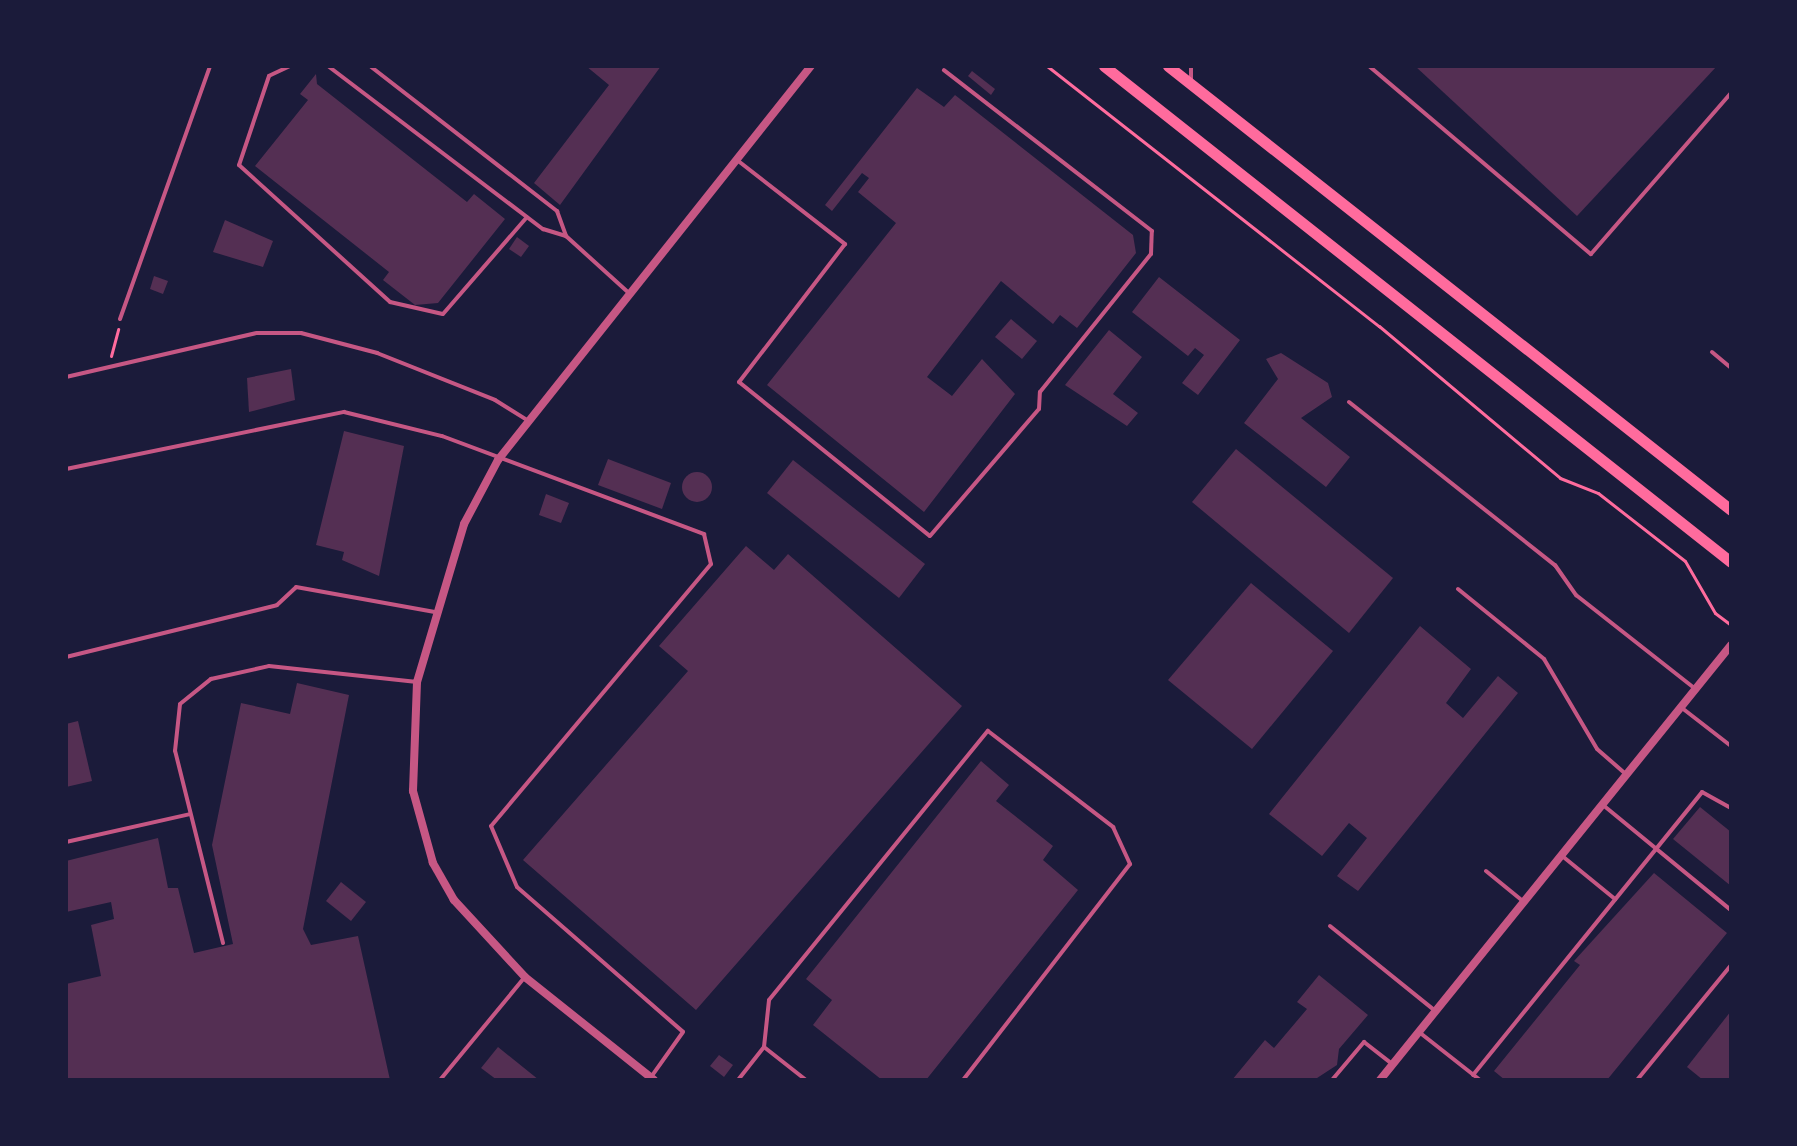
<!DOCTYPE html>
<style>
body{margin:0}
#map{position:relative;width:1797px;height:1146px;overflow:hidden;background:#1b1b3a;font-family:Raleway,sans-serif}
div>[style]{position:absolute}
[style*='--x']{left:calc(var(--x)*1px);top:calc(var(--y)*1px);width:calc(var(--w)*1px);rotate:calc(var(--a)*1deg)}
.building>*{inset:0;background:#542f53}
.round{border-radius:50%}
.path>*{height:3px;margin:-1.5px;padding:0 1.5px;transform-origin:1.5px;border-radius:1.5px;background:#ff6b9d}
.service>*{height:4px;margin:-2px;padding:0 2px;transform-origin:2px;border-radius:2px;background:#c65784}
.minor>*{height:8px;margin:-4px;padding:0 4px;transform-origin:4px;border-radius:4px;background:#c65784}
.secondary>*{height:11px;margin:-5.5px;padding:0 5.5px;transform-origin:5.5px;border-radius:5.5px;background:#ff6b9d}
span{translate:-50% -50%;white-space:nowrap;text-align:center;line-height:1.15;-webkit-text-stroke:6px #1b1b3a;paint-order:stroke}
.frame{position:absolute;inset:0;border:68px solid #1b1b3a;pointer-events:none}
</style>
<div id="map">
<div class="building">
<i style="clip-path:polygon(586px 66px,661px 66px,560px 205px,534px 183px,609px 85px)"></i>
<i style="clip-path:polygon(1415px 66px,1717px 66px,1577px 216px)"></i>
<i style="clip-path:polygon(972px 71px,995px 89px,991px 95px,968px 76px)"></i>
<i style="clip-path:polygon(316px 74px,317px 84px,467px 202px,474px 194px,505px 219px,438px 303px,415px 305px,383px 280px,389px 272px,255px 166px,308px 100px,300px 94px)"></i>
<i style="clip-path:polygon(917px 88px,944px 107px,955px 95px,1133px 235px,1136px 253px,1077px 328px,1060px 315px,1053px 324px,1001px 281px,927px 377px,952px 396px,982px 359px,1015px 394px,924px 512px,767px 385px,896px 223px,858px 192px,869px 178px,862px 173px,832px 211px,825px 205px)"></i>
<i style="clip-path:polygon(225px 220px,273px 241px,263px 267px,213px 252px)"></i>
<i style="clip-path:polygon(517px 237px,529px 246px,521px 257px,509px 249px)"></i>
<i style="clip-path:polygon(154px 276px,168px 281px,163px 294px,150px 289px)"></i>
<i style="clip-path:polygon(1159px 277px,1240px 340px,1198px 395px,1182px 383px,1204px 355px,1195px 348px,1188px 356px,1132px 312px)"></i>
<i style="clip-path:polygon(1011px 319px,1037px 341px,1022px 359px,995px 337px)"></i>
<i style="clip-path:polygon(1109px 330px,1142px 357px,1113px 394px,1138px 413px,1127px 426px,1065px 385px)"></i>
<i style="clip-path:polygon(1281px 353px,1328px 383px,1332px 397px,1301px 418px,1350px 457px,1326px 487px,1244px 423px,1278px 379px,1266px 359px)"></i>
<i style="clip-path:polygon(291px 369px,295px 400px,249px 412px,247px 378px)"></i>
<i style="clip-path:polygon(344px 431px,404px 446px,379px 576px,342px 560px,344px 552px,316px 545px)"></i>
<i style="clip-path:polygon(1236px 449px,1393px 578px,1349px 633px,1192px 502px)"></i>
<i style="clip-path:polygon(608px 459px,671px 483px,662px 509px,598px 485px)"></i>
<i style="clip-path:polygon(793px 460px,925px 564px,899px 598px,767px 493px)"></i>
<i class="round" style="left:682px;top:472px;width:30px;height:30px"></i>
<i style="clip-path:polygon(546px 494px,569px 503px,561px 523px,539px 515px)"></i>
<i style="clip-path:polygon(746px 546px,774px 570px,788px 554px,962px 706px,696px 1010px,523px 860px,688px 671px,659px 646px)"></i>
<i style="clip-path:polygon(1251px 583px,1333px 651px,1252px 749px,1168px 680px)"></i>
<i style="clip-path:polygon(1420px 626px,1471px 669px,1446px 703px,1463px 718px,1498px 676px,1518px 693px,1358px 891px,1337px 876px,1367px 838px,1349px 823px,1322px 856px,1269px 814px)"></i>
<i style="clip-path:polygon(297px 683px,349px 695px,303px 929px,311px 945px,358px 936px,390px 1080px,66px 1080px,66px 984px,101px 976px,91px 925px,114px 919px,111px 902px,66px 912px,66px 861px,158px 838px,168px 888px,178px 888px,194px 953px,233px 944px,212px 845px,241px 703px,290px 714px)"></i>
<i style="clip-path:polygon(78px 721px,92px 781px,66px 787px,66px 724px)"></i>
<i style="clip-path:polygon(981px 761px,1009px 785px,996px 801px,1053px 846px,1043px 860px,1078px 890px,926px 1080px,882px 1080px,813px 1025px,832px 1000px,806px 979px)"></i>
<i style="clip-path:polygon(1700px 807px,1731px 832px,1731px 886px,1673px 839px)"></i>
<i style="clip-path:polygon(1654px 873px,1727px 933px,1607px 1080px,1505px 1080px,1494px 1071px,1580px 965px,1574px 961px)"></i>
<i style="clip-path:polygon(341px 882px,366px 902px,351px 921px,326px 901px)"></i>
<i style="clip-path:polygon(1319px 975px,1368px 1015px,1339px 1049px,1337px 1065px,1314px 1080px,1232px 1080px,1265px 1040px,1274px 1048px,1307px 1009px,1297px 1002px)"></i>
<i style="clip-path:polygon(1731px 1011px,1731px 1080px,1703px 1080px,1687px 1067px)"></i>
<i style="clip-path:polygon(498px 1047px,539px 1080px,497px 1080px,481px 1068px)"></i>
<i style="clip-path:polygon(719px 1055px,733px 1065px,724px 1077px,710px 1066px)"></i>
</div>
<div class="path">
<i style="--x:1047;--y:66;--w:422;--a:38.1"></i>
<i style="--x:1379;--y:326;--w:236;--a:40"></i>
<i style="--x:1560;--y:478;--w:41;--a:21.5"></i>
<i style="--x:1598;--y:493;--w:110;--a:38"></i>
<i style="--x:1685;--y:561;--w:60;--a:60"></i>
<i style="--x:1715;--y:613;--w:20;--a:37"></i>
<i style="--x:111;--y:356;--w:28;--a:-75"></i>
</div>
<div class="service">
<i style="--x:290;--y:66;--w:23;--a:155"></i>
<i style="--x:269;--y:76;--w:94;--a:108.6"></i>
<i style="--x:239;--y:165;--w:204;--a:42.2"></i>
<i style="--x:390;--y:302;--w:54;--a:12.8"></i>
<i style="--x:443;--y:314;--w:128;--a:-49.1"></i>
<i style="--x:328;--y:66;--w:270;--a:37.2"></i>
<i style="--x:543;--y:229;--w:24;--a:17"></i>
<i style="--x:566;--y:236;--w:86;--a:42.2"></i>
<i style="--x:370;--y:66;--w:237;--a:37.8"></i>
<i style="--x:557;--y:211;--w:27;--a:70"></i>
<i style="--x:1191;--y:66;--w:14;--a:90"></i>
<i style="--x:1369;--y:66;--w:291;--a:40.3"></i>
<i style="--x:1591;--y:254;--w:213;--a:-49"></i>
<i style="--x:737;--y:160;--w:137;--a:37.9"></i>
<i style="--x:845;--y:244;--w:174;--a:127.5"></i>
<i style="--x:739;--y:382;--w:245;--a:38.9"></i>
<i style="--x:930;--y:536;--w:167;--a:-49.4"></i>
<i style="--x:1039;--y:409;--w:17;--a:-87"></i>
<i style="--x:1040;--y:392;--w:177;--a:-51.2"></i>
<i style="--x:1151;--y:254;--w:23;--a:-88"></i>
<i style="--x:1152;--y:231;--w:263;--a:-142.3"></i>
<i style="--x:120;--y:319;--w:269;--a:-70.4"></i>
<i style="--x:1712;--y:352;--w:25;--a:40"></i>
<i style="--x:66;--y:377;--w:196;--a:-13"></i>
<i style="--x:257;--y:333;--w:44;--a:0"></i>
<i style="--x:301;--y:333;--w:79;--a:14.7"></i>
<i style="--x:377;--y:353;--w:127;--a:21.7"></i>
<i style="--x:495;--y:400;--w:39;--a:32"></i>
<i style="--x:1349;--y:402;--w:263;--a:38.4"></i>
<i style="--x:1555;--y:565;--w:37;--a:55"></i>
<i style="--x:1576;--y:595;--w:150;--a:38.2"></i>
<i style="--x:66;--y:469;--w:284;--a:-11.6"></i>
<i style="--x:344;--y:412;--w:101;--a:13.8"></i>
<i style="--x:442;--y:436;--w:280;--a:20.5"></i>
<i style="--x:704;--y:534;--w:31;--a:77"></i>
<i style="--x:711;--y:564;--w:342;--a:130"></i>
<i style="--x:491;--y:826;--w:66;--a:66.9"></i>
<i style="--x:517;--y:887;--w:220;--a:41.1"></i>
<i style="--x:683;--y:1032;--w:55;--a:125.4"></i>
<i style="--x:1458;--y:589;--w:111;--a:39.1"></i>
<i style="--x:1544;--y:659;--w:104;--a:59.5"></i>
<i style="--x:1597;--y:749;--w:38;--a:41"></i>
<i style="--x:66;--y:657;--w:217;--a:-13.8"></i>
<i style="--x:277;--y:605;--w:26;--a:-43"></i>
<i style="--x:296;--y:587;--w:141;--a:10.2"></i>
<i style="--x:1682;--y:708;--w:62;--a:37.8"></i>
<i style="--x:1603;--y:805;--w:166;--a:39.4"></i>
<i style="--x:66;--y:842;--w:127;--a:-12.7"></i>
<i style="--x:1561;--y:855;--w:70;--a:39.2"></i>
<i style="--x:1486;--y:871;--w:49;--a:39.2"></i>
<i style="--x:1330;--y:926;--w:134;--a:38.9"></i>
<i style="--x:223;--y:943;--w:198;--a:-104"></i>
<i style="--x:175;--y:751;--w:47;--a:-83.9"></i>
<i style="--x:180;--y:704;--w:40;--a:-39"></i>
<i style="--x:211;--y:679;--w:59;--a:-12.6"></i>
<i style="--x:269;--y:666;--w:149;--a:6.2"></i>
<i style="--x:1419;--y:1032;--w:78;--a:38.2"></i>
<i style="--x:764;--y:1047;--w:53;--a:38.2"></i>
<i style="--x:1473;--y:1075;--w:364;--a:-51"></i>
<i style="--x:1702;--y:792;--w:33;--a:29"></i>
<i style="--x:440;--y:1080;--w:134;--a:-50.5"></i>
<i style="--x:738;--y:1080;--w:42;--a:-51.8"></i>
<i style="--x:764;--y:1047;--w:47;--a:-83.9"></i>
<i style="--x:769;--y:1000;--w:347;--a:-50.9"></i>
<i style="--x:988;--y:731;--w:158;--a:37.5"></i>
<i style="--x:1113;--y:827;--w:41;--a:65.3"></i>
<i style="--x:1130;--y:864;--w:273;--a:127.7"></i>
<i style="--x:1332;--y:1080;--w:50;--a:-49.9"></i>
<i style="--x:1364;--y:1042;--w:36;--a:38"></i>
<i style="--x:1637;--y:1080;--w:149;--a:-50.7"></i>
</div>
<div class="minor">
<i style="--x:654;--y:1080;--w:165;--a:-141.4"></i>
<i style="--x:525;--y:977;--w:105;--a:-132.7"></i>
<i style="--x:454;--y:900;--w:43;--a:-119.6"></i>
<i style="--x:433;--y:863;--w:75;--a:-105.5"></i>
<i style="--x:413;--y:791;--w:109;--a:-87.9"></i>
<i style="--x:417;--y:682;--w:165;--a:-73.4"></i>
<i style="--x:464;--y:524;--w:72;--a:-62"></i>
<i style="--x:498;--y:460;--w:503;--a:-51.54"></i>
<i style="--x:1380;--y:1080;--w:559;--a:-51.1"></i>
</div>
<div class="secondary">
<i style="--x:1104;--y:66;--w:799;--a:38.35"></i>
<i style="--x:1168;--y:66;--w:717;--a:38.26"></i>
</div>
<div class="frame"></div>
</div>
